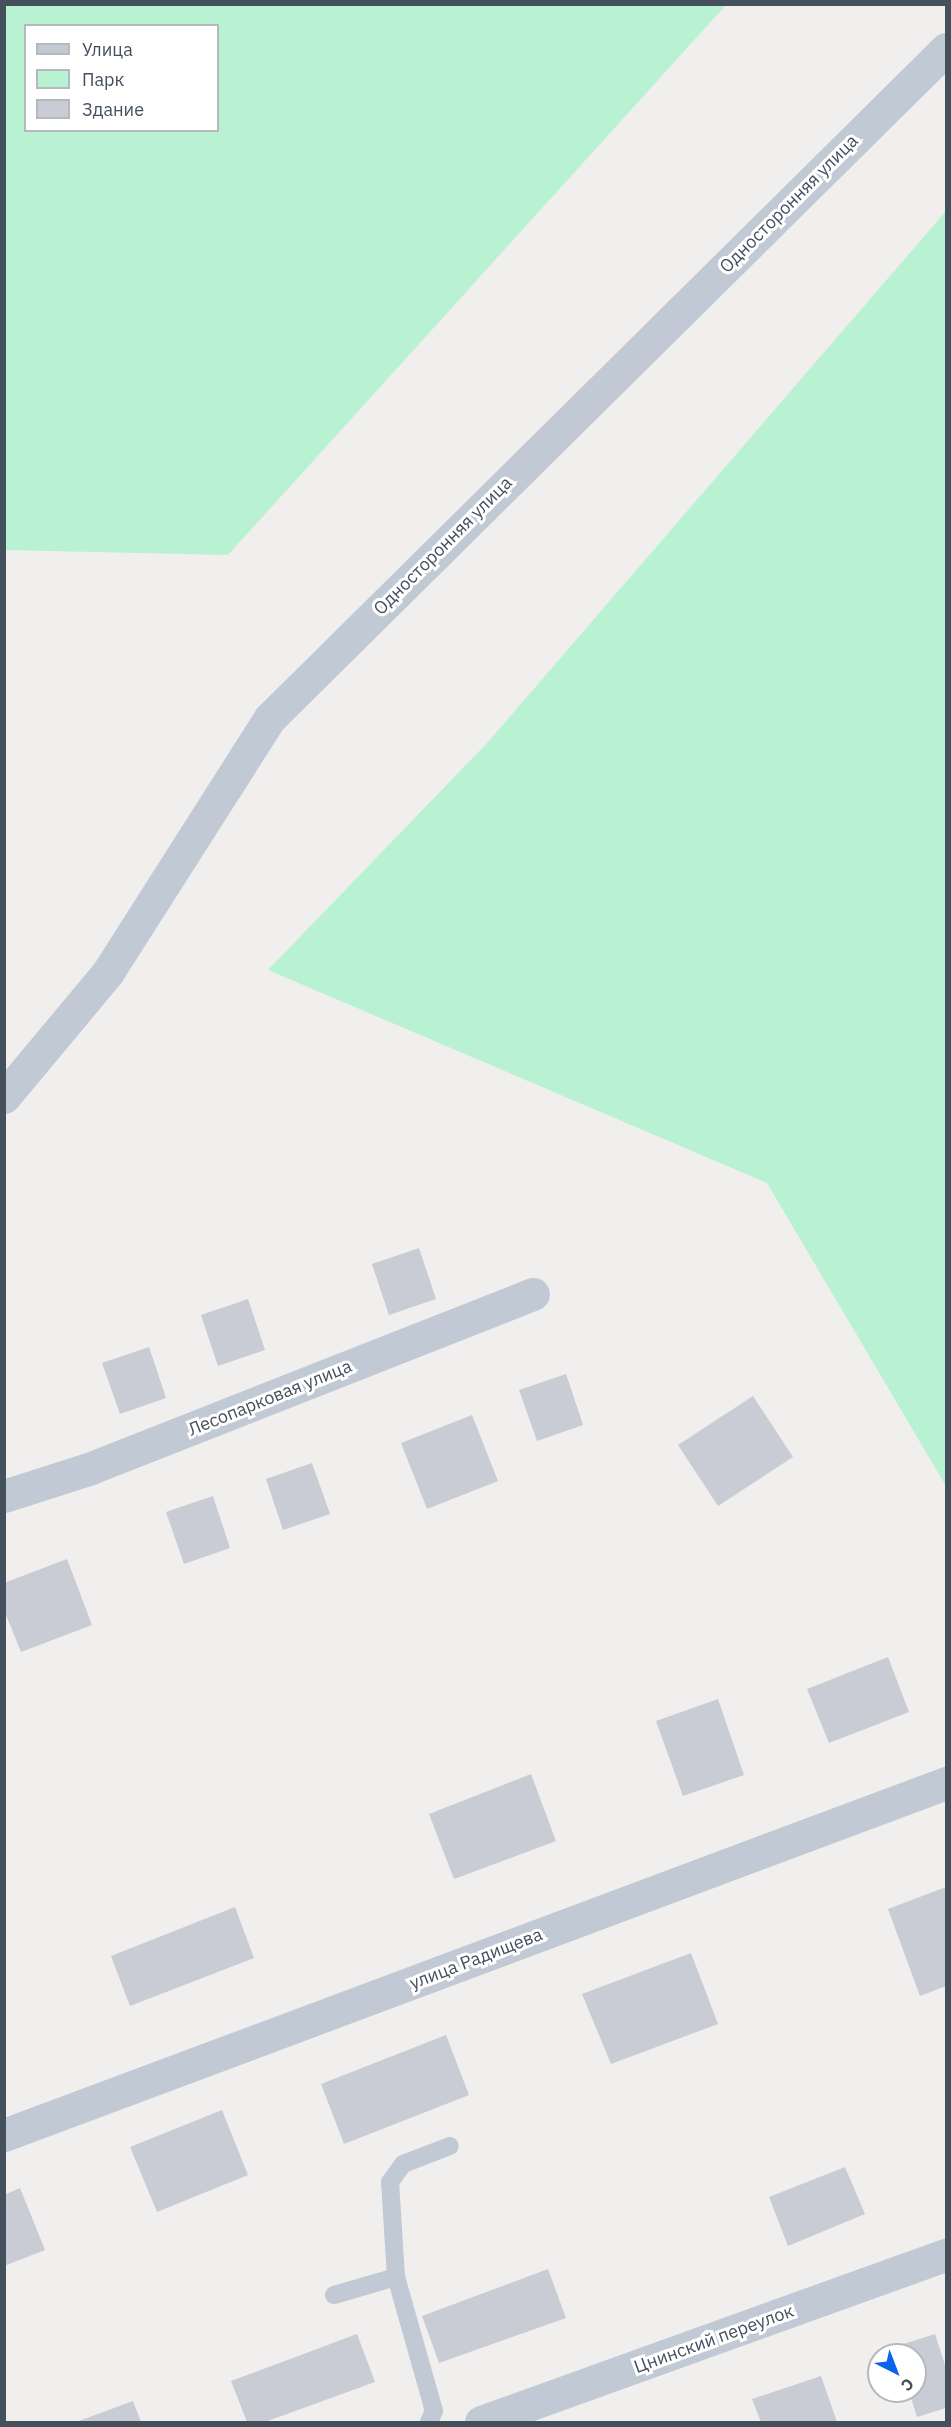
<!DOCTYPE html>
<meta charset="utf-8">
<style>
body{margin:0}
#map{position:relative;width:951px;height:2427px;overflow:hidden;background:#f1eeee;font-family:"IBM Plex Sans",sans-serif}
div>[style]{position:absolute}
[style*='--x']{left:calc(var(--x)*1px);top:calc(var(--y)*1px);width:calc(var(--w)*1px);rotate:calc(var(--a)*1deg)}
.green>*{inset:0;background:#b9f2d2}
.building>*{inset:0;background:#c9ccd4}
.service>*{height:18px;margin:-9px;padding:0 9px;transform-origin:9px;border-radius:9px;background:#c0c9d4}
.minor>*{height:33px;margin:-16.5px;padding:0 16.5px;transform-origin:16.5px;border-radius:16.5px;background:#c0c9d4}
span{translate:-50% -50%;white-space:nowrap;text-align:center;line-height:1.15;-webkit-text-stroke:6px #fff;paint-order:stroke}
.street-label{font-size:18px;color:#45505d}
.frame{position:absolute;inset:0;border:6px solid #45505d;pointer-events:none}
.legend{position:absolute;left:24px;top:24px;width:195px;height:108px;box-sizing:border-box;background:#fff;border:2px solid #b5b9be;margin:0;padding:8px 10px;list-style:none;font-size:18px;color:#45505d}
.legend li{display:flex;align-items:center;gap:12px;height:30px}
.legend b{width:30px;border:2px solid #b5b9be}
.north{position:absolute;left:867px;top:2343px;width:60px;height:60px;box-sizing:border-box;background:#fff;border:2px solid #b5b9be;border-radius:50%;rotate:138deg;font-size:16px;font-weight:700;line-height:24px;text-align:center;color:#45505d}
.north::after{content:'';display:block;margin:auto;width:21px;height:27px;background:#0c62ec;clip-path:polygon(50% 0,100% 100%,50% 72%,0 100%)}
</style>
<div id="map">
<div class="green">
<i style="clip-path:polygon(evenodd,5px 4px,726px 4px,726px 5px,228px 555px,5px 550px,5px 4px,26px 26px,218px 26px,218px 130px,26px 130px,26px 26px)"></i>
<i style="clip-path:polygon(946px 211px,946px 1486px,767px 1183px,268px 970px,488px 742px)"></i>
</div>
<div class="building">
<i style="clip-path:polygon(419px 1248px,436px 1299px,389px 1315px,372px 1264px)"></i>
<i style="clip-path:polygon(248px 1299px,265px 1350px,218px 1366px,201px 1315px)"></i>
<i style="clip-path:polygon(149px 1347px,166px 1398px,120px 1414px,102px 1363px)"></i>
<i style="clip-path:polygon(566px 1374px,583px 1425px,537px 1441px,519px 1390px)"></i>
<i style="clip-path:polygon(753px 1396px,793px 1457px,718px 1506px,678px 1445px)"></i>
<i style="clip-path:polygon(472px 1415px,498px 1481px,427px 1509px,401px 1443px)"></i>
<i style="clip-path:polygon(312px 1463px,330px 1514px,283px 1530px,266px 1479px)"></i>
<i style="clip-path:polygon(213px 1496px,230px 1548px,184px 1564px,166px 1512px)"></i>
<i style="clip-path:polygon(67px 1559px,92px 1625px,21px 1652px,4px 1610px,4px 1583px)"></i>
<i style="clip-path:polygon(888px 1657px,909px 1712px,829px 1743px,807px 1689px)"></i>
<i style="clip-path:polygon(718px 1699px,744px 1775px,683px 1796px,656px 1721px)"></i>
<i style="clip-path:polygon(531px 1774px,556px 1841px,454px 1879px,429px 1814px)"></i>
<i style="clip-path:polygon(946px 1887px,946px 1986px,920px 1996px,888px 1909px)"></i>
<i style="clip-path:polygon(235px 1907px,254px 1958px,130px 2006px,111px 1956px)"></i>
<i style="clip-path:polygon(691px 1953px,718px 2024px,611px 2064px,582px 1994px)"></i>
<i style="clip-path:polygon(446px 2035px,469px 2095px,344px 2144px,321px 2084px)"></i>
<i style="clip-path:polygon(222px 2110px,248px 2175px,157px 2212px,130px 2147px)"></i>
<i style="clip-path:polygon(845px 2167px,865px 2214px,788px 2246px,769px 2197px)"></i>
<i style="clip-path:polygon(20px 2188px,45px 2250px,4px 2266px,4px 2195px)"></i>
<i style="clip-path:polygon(548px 2269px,566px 2318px,439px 2363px,422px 2316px)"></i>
<i style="clip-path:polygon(357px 2334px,375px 2382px,265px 2422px,247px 2422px,231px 2381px)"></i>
<i style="clip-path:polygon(935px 2334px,946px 2368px,946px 2408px,917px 2417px,909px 2391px,915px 2391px,915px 2355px,897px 2355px,894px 2347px)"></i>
<i style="clip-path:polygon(821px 2376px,837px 2422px,761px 2422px,752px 2399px)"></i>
<i style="clip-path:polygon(133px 2401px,141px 2422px,76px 2422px)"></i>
</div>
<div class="service">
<i style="--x:334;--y:2295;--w:65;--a:-16.2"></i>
<i style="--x:429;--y:2422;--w:12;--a:-66"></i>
<i style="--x:434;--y:2411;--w:139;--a:-105.8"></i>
<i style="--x:396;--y:2277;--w:95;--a:-93.6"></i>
<i style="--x:390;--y:2182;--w:22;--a:-54"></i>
<i style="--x:403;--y:2164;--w:50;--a:-21"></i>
</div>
<div class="minor">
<i style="--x:4;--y:1097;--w:163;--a:-50.2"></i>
<i style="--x:108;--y:972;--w:301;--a:-57.5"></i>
<i style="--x:270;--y:718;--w:951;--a:-44.7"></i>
<i style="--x:4;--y:1496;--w:91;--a:-17.8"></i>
<i style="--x:91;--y:1468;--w:475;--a:-21.5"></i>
<i style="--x:4;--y:2135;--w:1006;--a:-20.49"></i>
<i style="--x:481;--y:2422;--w:494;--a:-19.8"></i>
</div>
<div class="street-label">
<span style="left:789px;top:204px;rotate:-45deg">Односторонняя улица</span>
<span style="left:443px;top:546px;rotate:-45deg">Односторонняя улица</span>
<span style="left:270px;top:1398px;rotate:-22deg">Лесопарковая улица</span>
<span style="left:476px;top:1959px;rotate:-21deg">улица Радищева</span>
<span style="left:714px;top:2339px;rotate:-20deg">Цнинский переулок</span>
</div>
<div class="frame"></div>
<ul class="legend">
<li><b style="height:8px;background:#c0c9d4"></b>Улица</li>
<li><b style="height:16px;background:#b9f2d2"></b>Парк</li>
<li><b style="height:16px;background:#c9ccd4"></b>Здание</li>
</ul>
<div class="north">С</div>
</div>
